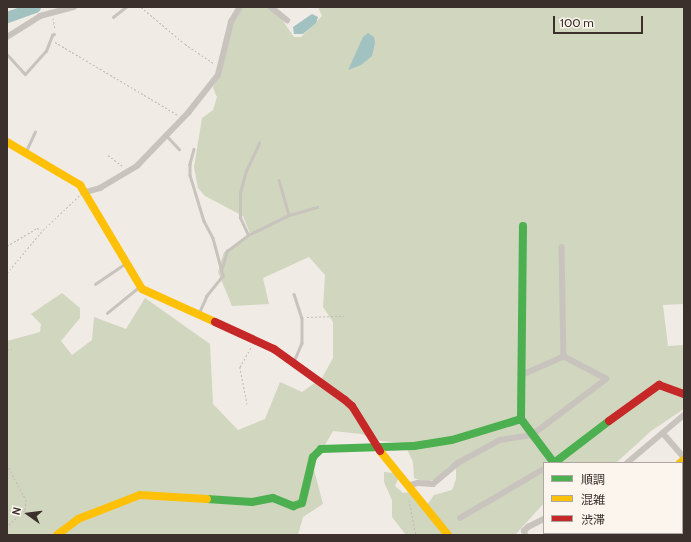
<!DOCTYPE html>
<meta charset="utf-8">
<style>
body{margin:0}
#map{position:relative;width:691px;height:542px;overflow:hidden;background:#f0ebe5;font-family:Cabin,"Noto Sans JP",sans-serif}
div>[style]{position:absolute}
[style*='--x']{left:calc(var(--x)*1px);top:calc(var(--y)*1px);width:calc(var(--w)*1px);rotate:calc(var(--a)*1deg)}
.green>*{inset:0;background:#d1d6bf}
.water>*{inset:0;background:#a1c2c1}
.river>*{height:11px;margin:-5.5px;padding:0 5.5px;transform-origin:5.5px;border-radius:5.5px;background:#a1c2c1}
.path>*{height:1px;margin-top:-0.5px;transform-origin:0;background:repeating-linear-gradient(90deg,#c2bbb6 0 2px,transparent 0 4px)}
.lane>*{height:2.5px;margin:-1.25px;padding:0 1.25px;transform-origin:1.25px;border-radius:1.25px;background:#c9c3be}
.street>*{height:5.5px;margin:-2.75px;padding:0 2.75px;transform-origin:2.75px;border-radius:2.75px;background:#c9c3be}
.fast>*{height:8px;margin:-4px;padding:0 4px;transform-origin:4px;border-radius:4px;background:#4caf50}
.slow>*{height:8px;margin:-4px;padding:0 4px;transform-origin:4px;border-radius:4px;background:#ffc107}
.jam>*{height:8px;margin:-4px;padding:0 4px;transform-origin:4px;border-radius:4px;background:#c62828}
span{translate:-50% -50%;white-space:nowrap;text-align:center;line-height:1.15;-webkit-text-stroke:3px #fbf5ee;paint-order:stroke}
.frame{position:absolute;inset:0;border:8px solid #3b302b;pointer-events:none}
.legend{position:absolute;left:543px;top:462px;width:140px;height:72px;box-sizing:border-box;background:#fbf5ee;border:1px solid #aea6a0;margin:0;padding:5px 7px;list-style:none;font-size:12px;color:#3b302b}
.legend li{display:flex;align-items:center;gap:8px;height:20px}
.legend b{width:20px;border:1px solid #aea6a0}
.north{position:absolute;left:8px;top:494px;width:40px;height:40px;-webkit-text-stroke:3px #fbf5ee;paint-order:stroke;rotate:284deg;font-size:11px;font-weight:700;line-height:16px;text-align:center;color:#3b302b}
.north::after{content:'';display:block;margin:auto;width:14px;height:18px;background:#3b302b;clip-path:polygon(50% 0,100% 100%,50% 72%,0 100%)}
.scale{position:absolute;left:553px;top:16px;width:90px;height:18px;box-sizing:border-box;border:2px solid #3b302b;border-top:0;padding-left:5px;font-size:12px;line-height:14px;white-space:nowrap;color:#3b302b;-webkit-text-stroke:3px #fbf5ee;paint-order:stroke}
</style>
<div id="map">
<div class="green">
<i style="clip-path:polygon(241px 7px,268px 7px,276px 11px,294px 37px,301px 37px,322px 16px,318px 7px,684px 7px,684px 304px,663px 305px,668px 346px,684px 345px,684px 409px,651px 431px,616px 463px,544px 463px,544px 503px,515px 535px,406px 535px,392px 517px,392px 500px,384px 482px,384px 472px,393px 473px,398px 479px,395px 486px,403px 493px,411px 492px,427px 505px,434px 495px,452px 490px,456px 479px,456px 469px,449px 466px,437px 479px,426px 482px,414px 478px,413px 462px,404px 443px,381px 441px,361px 434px,333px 431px,313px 466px,323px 504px,303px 517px,298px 535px,7px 535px,7px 341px,40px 332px,41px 324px,31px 314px,62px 293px,80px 308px,80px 318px,61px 341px,72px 355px,92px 340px,94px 317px,126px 329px,145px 298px,210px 344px,213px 404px,238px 430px,265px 419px,280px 382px,302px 392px,322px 378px,333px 358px,333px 322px,323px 307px,325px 275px,309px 257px,263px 278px,269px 304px,232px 306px,218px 272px,224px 252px,251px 236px,243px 216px,205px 196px,198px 188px,194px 167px,202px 118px,213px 110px,217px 97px,213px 88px,226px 52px,232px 23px)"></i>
</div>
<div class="water">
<i style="clip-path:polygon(312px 14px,318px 17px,316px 23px,303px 34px,294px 34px,293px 27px)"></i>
<i style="clip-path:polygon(368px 33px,374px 37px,375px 43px,372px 56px,361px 65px,348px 70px,363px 37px)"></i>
</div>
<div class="river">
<i style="--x:7;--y:17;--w:30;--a:-20"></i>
</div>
<div class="path">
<i style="--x:141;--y:7;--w:57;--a:40.1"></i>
<i style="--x:185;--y:44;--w:36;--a:34"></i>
<i style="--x:53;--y:18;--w:11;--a:80"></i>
<i style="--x:55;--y:42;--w:143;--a:30.7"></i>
<i style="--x:108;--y:155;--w:20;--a:37"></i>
<i style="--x:7;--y:246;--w:35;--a:-31"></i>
<i style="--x:37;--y:228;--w:5;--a:22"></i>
<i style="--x:7;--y:273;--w:56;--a:-50.1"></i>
<i style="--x:43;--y:230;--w:50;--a:-43.4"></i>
<i style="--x:307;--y:317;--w:37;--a:-2"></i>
<i style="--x:7;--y:350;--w:5;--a:-11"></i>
<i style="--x:247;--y:404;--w:38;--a:-101"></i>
<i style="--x:240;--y:367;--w:23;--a:-61"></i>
<i style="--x:7;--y:464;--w:41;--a:62.2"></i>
<i style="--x:26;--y:500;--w:10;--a:96"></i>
<i style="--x:25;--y:510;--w:24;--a:138"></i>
<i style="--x:409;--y:500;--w:36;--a:79"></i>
<i style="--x:680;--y:533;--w:3;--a:45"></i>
</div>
<div class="lane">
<i style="--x:113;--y:17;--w:16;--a:-38"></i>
<i style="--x:7;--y:54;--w:27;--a:48"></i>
<i style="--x:25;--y:74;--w:31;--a:-48"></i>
<i style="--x:46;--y:51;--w:17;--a:-69"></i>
<i style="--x:52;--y:35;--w:2;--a:-27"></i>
<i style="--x:167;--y:136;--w:18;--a:47"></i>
<i style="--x:194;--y:149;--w:16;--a:105"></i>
<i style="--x:190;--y:164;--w:11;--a:90"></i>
<i style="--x:190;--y:175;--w:48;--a:73.1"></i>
<i style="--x:204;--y:221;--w:19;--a:62"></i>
<i style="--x:213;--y:238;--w:39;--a:75"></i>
<i style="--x:223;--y:276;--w:26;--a:129"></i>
<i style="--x:207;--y:296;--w:20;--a:114"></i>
<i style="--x:26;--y:151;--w:21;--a:-65"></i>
<i style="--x:279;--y:180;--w:36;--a:74"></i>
<i style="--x:248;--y:235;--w:19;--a:-115"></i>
<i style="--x:240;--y:218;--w:25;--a:-90"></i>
<i style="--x:240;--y:193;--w:23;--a:-75"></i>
<i style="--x:246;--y:171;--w:31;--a:-65"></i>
<i style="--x:222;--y:268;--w:18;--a:-74"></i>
<i style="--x:227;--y:251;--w:26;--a:-37"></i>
<i style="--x:248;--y:235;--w:46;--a:-26"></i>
<i style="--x:289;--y:215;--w:29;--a:-16"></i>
<i style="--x:95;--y:284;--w:36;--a:-34"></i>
<i style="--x:294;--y:294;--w:25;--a:72"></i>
<i style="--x:302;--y:318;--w:25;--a:90"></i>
<i style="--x:302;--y:343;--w:21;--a:113"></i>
<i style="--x:107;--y:313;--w:41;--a:-39.1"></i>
</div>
<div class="street">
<i style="--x:271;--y:7;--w:21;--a:39"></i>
<i style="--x:7;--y:37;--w:39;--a:-32"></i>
<i style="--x:40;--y:16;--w:35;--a:-15"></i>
<i style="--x:83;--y:193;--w:18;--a:-16"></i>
<i style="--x:100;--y:188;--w:43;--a:-30.7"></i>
<i style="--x:137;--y:166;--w:74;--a:-46.1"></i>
<i style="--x:188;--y:113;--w:48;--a:-51.7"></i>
<i style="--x:218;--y:75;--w:55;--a:-76.2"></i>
<i style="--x:231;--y:22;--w:17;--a:-59"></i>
<i style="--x:562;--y:247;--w:110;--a:89"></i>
<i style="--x:663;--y:433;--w:32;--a:49"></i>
<i style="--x:627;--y:463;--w:75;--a:-40.1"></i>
<i style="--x:408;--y:486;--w:10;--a:-17"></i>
<i style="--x:418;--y:483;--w:15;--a:4"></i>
<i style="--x:433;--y:484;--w:33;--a:-40"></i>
<i style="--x:458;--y:463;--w:48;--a:-28.7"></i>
<i style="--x:500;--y:440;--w:32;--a:-9"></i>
<i style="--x:532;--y:435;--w:93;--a:-37.1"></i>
<i style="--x:606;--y:379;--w:47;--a:-152.4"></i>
<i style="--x:564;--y:357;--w:45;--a:156.3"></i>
<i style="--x:460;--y:518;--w:97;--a:-30.3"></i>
<i style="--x:525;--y:535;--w:4;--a:-104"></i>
<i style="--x:524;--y:531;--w:6;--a:-45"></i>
<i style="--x:528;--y:527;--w:18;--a:-27"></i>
<i style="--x:567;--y:535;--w:10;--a:-11"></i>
</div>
<div class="fast">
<i style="--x:523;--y:226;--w:193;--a:90.6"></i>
<i style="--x:521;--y:419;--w:55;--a:53.1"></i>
<i style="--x:554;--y:463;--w:69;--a:-37.4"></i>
<i style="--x:207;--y:499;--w:45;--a:3.8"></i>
<i style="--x:252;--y:502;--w:21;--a:-11"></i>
<i style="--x:273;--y:498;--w:22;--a:22"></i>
<i style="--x:293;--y:506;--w:9;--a:-18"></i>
<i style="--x:302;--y:503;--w:47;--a:-76.6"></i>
<i style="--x:313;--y:457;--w:11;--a:-45"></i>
<i style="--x:321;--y:449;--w:93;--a:-1.8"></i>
<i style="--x:414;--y:446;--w:38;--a:-9"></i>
<i style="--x:452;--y:440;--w:72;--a:-16.9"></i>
<i style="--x:588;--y:535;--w:4;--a:-34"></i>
</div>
<div class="slow">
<i style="--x:7;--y:142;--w:85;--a:30.5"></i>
<i style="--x:80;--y:185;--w:121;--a:59.2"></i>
<i style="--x:142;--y:289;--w:80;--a:24.3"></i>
<i style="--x:380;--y:451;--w:108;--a:51"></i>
<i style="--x:680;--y:463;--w:5;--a:-37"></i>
<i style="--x:57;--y:535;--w:26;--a:-37"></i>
<i style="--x:78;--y:519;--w:66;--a:-21.2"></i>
<i style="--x:140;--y:495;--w:67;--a:3.4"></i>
</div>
<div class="jam">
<i style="--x:215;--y:322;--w:65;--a:24.6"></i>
<i style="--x:274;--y:349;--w:87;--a:35.7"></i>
<i style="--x:345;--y:400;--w:9;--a:41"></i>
<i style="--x:352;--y:406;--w:53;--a:58.1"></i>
<i style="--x:609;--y:421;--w:62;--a:-35.8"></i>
<i style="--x:659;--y:385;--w:27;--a:20"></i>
</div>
<div class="frame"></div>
<ul class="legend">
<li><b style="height:5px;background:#4caf50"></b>順調</li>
<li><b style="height:5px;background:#ffc107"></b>混雑</li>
<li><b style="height:5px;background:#c62828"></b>渋滞</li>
</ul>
<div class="north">N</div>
<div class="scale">100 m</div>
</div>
